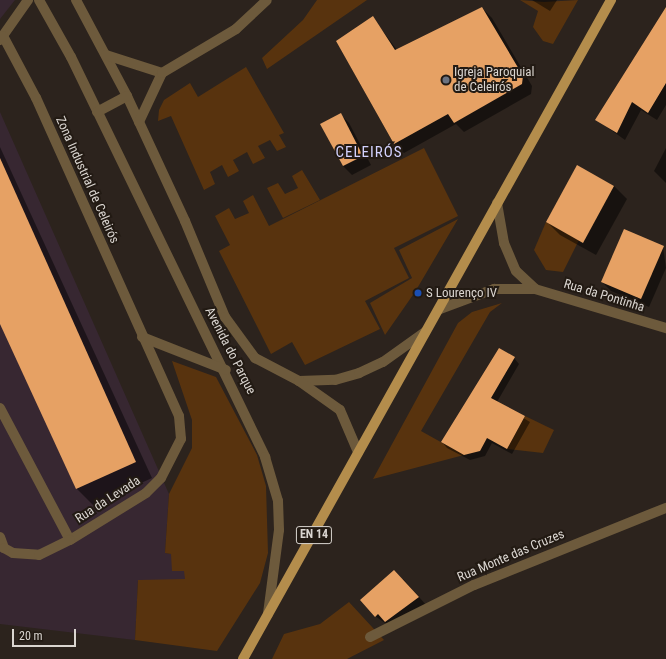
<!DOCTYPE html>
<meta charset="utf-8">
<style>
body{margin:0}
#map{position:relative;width:666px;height:659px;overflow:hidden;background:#2c231d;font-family:"Roboto Condensed",sans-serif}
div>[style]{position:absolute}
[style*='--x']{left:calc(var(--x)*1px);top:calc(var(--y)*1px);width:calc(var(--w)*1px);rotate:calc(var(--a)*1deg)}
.industrial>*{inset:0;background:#372731}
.green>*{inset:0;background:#58330e}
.shadow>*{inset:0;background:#0007}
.building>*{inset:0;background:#e6a164}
.service>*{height:10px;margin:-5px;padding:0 5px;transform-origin:5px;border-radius:5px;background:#6d5a3c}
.minor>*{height:10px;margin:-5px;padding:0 5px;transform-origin:5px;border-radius:5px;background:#6d5a3c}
.primary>*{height:10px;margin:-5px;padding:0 5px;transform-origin:5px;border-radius:5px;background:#b48d4c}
.dots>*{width:11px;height:11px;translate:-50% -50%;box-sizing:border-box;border:2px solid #221a13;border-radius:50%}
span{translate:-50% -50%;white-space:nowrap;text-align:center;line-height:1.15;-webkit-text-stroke:4px #221a13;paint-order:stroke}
.shield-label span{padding:1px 3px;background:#221a13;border:1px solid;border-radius:3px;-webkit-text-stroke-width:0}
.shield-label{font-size:12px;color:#dad5d0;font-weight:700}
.poi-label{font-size:13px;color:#dad5d0}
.left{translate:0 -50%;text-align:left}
.street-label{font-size:13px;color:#dad5d0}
.quarter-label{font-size:15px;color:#d3d2fe;letter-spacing:1px}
.scale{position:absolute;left:12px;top:629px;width:64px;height:18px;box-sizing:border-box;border:2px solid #dad5d0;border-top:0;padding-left:5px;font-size:12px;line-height:14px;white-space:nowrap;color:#dad5d0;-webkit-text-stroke:3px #221a13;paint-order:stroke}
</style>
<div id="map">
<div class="industrial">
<i style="clip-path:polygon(0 0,15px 0,0 19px)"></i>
<i style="clip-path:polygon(0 112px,169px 494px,165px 553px,171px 554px,185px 571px,185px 580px,138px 580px,135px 640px,0 624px)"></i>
</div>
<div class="green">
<i style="clip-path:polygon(317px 0,367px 0,267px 69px,262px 58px,303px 20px)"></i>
<i style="clip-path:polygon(520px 0,544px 2px,578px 0,553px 44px,543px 41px,533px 27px,538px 11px)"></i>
<i style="clip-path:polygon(246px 67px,284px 133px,279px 135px,286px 147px,277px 151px,270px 140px,258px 146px,265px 158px,253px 164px,247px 152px,233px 160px,239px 171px,228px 177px,222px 165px,210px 172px,215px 184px,204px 190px,171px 116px,158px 121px,159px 110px,164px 100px,190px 83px,198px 97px)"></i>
<i style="clip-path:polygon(424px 148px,458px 216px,394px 248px,409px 278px,365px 301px,380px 329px,305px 365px,292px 342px,271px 354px,219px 251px,230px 245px,215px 216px,229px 208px,235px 219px,249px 213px,243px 201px,253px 195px,269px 226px)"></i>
<i style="clip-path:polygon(302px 170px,320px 200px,283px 218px,267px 188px,278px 183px,285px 194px,298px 188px,292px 176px)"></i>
<i style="clip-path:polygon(458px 219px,415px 292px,385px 335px,370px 303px,412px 278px,399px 250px)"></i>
<i style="clip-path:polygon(546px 222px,579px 240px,563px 272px,546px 270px,534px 250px)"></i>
<i style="clip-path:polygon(502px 303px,490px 312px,421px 431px,464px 455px,373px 479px,458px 323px,472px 312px)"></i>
<i style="clip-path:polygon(172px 361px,216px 377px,257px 455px,266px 486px,268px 553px,260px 583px,217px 651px,135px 640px,138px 580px,185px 579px,184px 571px,172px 571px,171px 554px,165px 553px,169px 494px,192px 448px,192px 420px)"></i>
<i style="clip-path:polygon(525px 416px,554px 430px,543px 453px,507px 449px)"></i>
<i style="clip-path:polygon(349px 602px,384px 640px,347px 659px,272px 659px,284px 634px,320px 624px)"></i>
</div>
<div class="shadow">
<i style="clip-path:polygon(532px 0,557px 0,550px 11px)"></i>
<i style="clip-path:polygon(482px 8px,492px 18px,532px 86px,531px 94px,464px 132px,456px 124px,404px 153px,394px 144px,337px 42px,373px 18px,397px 50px)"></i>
<i style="clip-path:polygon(666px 24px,666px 105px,657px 120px,641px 110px,625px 140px,597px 120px)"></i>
<i style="clip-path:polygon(340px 114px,349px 123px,371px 165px,352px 175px,343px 166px)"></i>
<i style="clip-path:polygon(0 147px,152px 478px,93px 505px,77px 489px,0 322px)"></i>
<i style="clip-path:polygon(666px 148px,666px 183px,654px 171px)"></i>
<i style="clip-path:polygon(577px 167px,614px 186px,627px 199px,596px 255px,560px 235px,547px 222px)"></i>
<i style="clip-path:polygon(663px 247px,666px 268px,649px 307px,611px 291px,602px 282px)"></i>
<i style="clip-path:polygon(514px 358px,519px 364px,497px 402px,530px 422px,512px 454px,492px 443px,485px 456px,470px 460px,447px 448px,442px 442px)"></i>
<i style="clip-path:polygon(403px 579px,427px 606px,395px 630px,375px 616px)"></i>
</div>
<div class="building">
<i style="clip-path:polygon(482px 7px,523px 76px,522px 84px,454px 123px,448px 114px,394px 144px,336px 41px,373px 16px,395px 50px)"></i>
<i style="clip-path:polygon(666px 7px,666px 83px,648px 113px,632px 102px,617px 133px,595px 120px)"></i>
<i style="clip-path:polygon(341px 113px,363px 156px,343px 166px,320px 124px)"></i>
<i style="clip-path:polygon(0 158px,136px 462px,76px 489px,0 324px)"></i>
<i style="clip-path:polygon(577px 165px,614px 186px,583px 243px,546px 222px)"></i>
<i style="clip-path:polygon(624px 229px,664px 246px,641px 299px,601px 282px)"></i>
<i style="clip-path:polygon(499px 348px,515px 357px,491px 398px,525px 416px,507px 449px,487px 438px,480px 451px,464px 455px,441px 442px)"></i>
<i style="clip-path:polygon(394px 570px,419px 597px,385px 622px,378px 614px,375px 617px,360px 600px)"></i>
</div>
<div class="service">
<i style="--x:299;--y:381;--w:36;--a:-2"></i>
<i style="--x:335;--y:380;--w:25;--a:-16"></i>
<i style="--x:359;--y:373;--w:26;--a:-25"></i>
<i style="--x:383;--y:362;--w:52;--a:-35.5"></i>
</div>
<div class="minor">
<i style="--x:39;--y:0;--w:65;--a:60.7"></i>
<i style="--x:71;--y:57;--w:445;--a:64.1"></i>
<i style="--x:265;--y:457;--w:46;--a:73.5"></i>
<i style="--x:278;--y:501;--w:29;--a:88"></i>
<i style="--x:279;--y:530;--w:85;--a:97.5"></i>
<i style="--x:76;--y:0;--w:109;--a:62"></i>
<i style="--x:127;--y:96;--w:138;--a:65.1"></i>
<i style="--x:185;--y:221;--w:104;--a:67.4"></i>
<i style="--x:225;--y:317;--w:51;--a:53.8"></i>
<i style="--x:255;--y:358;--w:50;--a:27.6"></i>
<i style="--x:299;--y:381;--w:50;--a:35.3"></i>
<i style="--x:340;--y:410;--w:46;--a:66.8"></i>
<i style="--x:0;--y:40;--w:49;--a:-55"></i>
<i style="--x:106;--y:55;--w:59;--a:17.8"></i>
<i style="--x:97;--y:112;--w:34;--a:-28"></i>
<i style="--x:139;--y:122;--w:54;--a:-64.9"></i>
<i style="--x:162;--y:73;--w:86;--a:-30.7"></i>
<i style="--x:236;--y:29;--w:42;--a:-43.1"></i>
<i style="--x:497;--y:203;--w:41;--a:80.1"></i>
<i style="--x:504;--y:243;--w:30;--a:67"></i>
<i style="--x:516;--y:271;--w:26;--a:43"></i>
<i style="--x:440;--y:309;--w:58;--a:-20.3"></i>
<i style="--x:494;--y:289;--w:41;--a:0"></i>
<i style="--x:535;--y:289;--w:137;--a:16.6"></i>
<i style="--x:142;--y:337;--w:90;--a:21.4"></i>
<i style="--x:0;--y:408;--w:149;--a:62.1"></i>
<i style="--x:70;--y:540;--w:89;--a:-31.7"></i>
<i style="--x:146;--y:493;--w:21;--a:-45"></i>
<i style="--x:161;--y:478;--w:44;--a:-62.9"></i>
<i style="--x:181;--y:439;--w:23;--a:-95"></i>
<i style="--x:179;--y:416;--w:349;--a:-114.2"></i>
<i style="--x:36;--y:98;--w:70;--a:-118"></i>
<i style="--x:0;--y:537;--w:12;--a:70"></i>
<i style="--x:4;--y:548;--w:10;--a:29"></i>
<i style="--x:13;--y:553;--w:26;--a:4"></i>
<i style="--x:39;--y:555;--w:34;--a:-26"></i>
<i style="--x:370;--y:637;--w:116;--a:-26.6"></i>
<i style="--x:474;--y:585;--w:207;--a:-21.9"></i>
</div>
<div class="primary">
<i style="--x:243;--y:659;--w:755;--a:-60.82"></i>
</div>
<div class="dots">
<i style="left:446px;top:80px;background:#6b7280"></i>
<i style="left:418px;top:293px;background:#1a4fb4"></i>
</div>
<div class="shield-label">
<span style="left:314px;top:535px">EN 14</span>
</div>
<div class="poi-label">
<span class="left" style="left:454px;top:80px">Igreja Paroquial<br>de Celeirós</span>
<span class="left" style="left:426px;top:293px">S Lourenço IV</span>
</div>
<div class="street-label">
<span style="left:87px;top:180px;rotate:66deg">Zona Industrial de Celeirós</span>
<span style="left:604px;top:296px;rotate:17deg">Rua da Pontinha</span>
<span style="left:230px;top:351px;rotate:63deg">Avenida do Parque</span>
<span style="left:108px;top:500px;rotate:-33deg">Rua da Levada</span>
<span style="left:511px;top:556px;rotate:-23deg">Rua Monte das Cruzes</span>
</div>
<div class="quarter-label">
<span style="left:369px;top:153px">CELEIRÓS</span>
</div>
<div class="scale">20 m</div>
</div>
